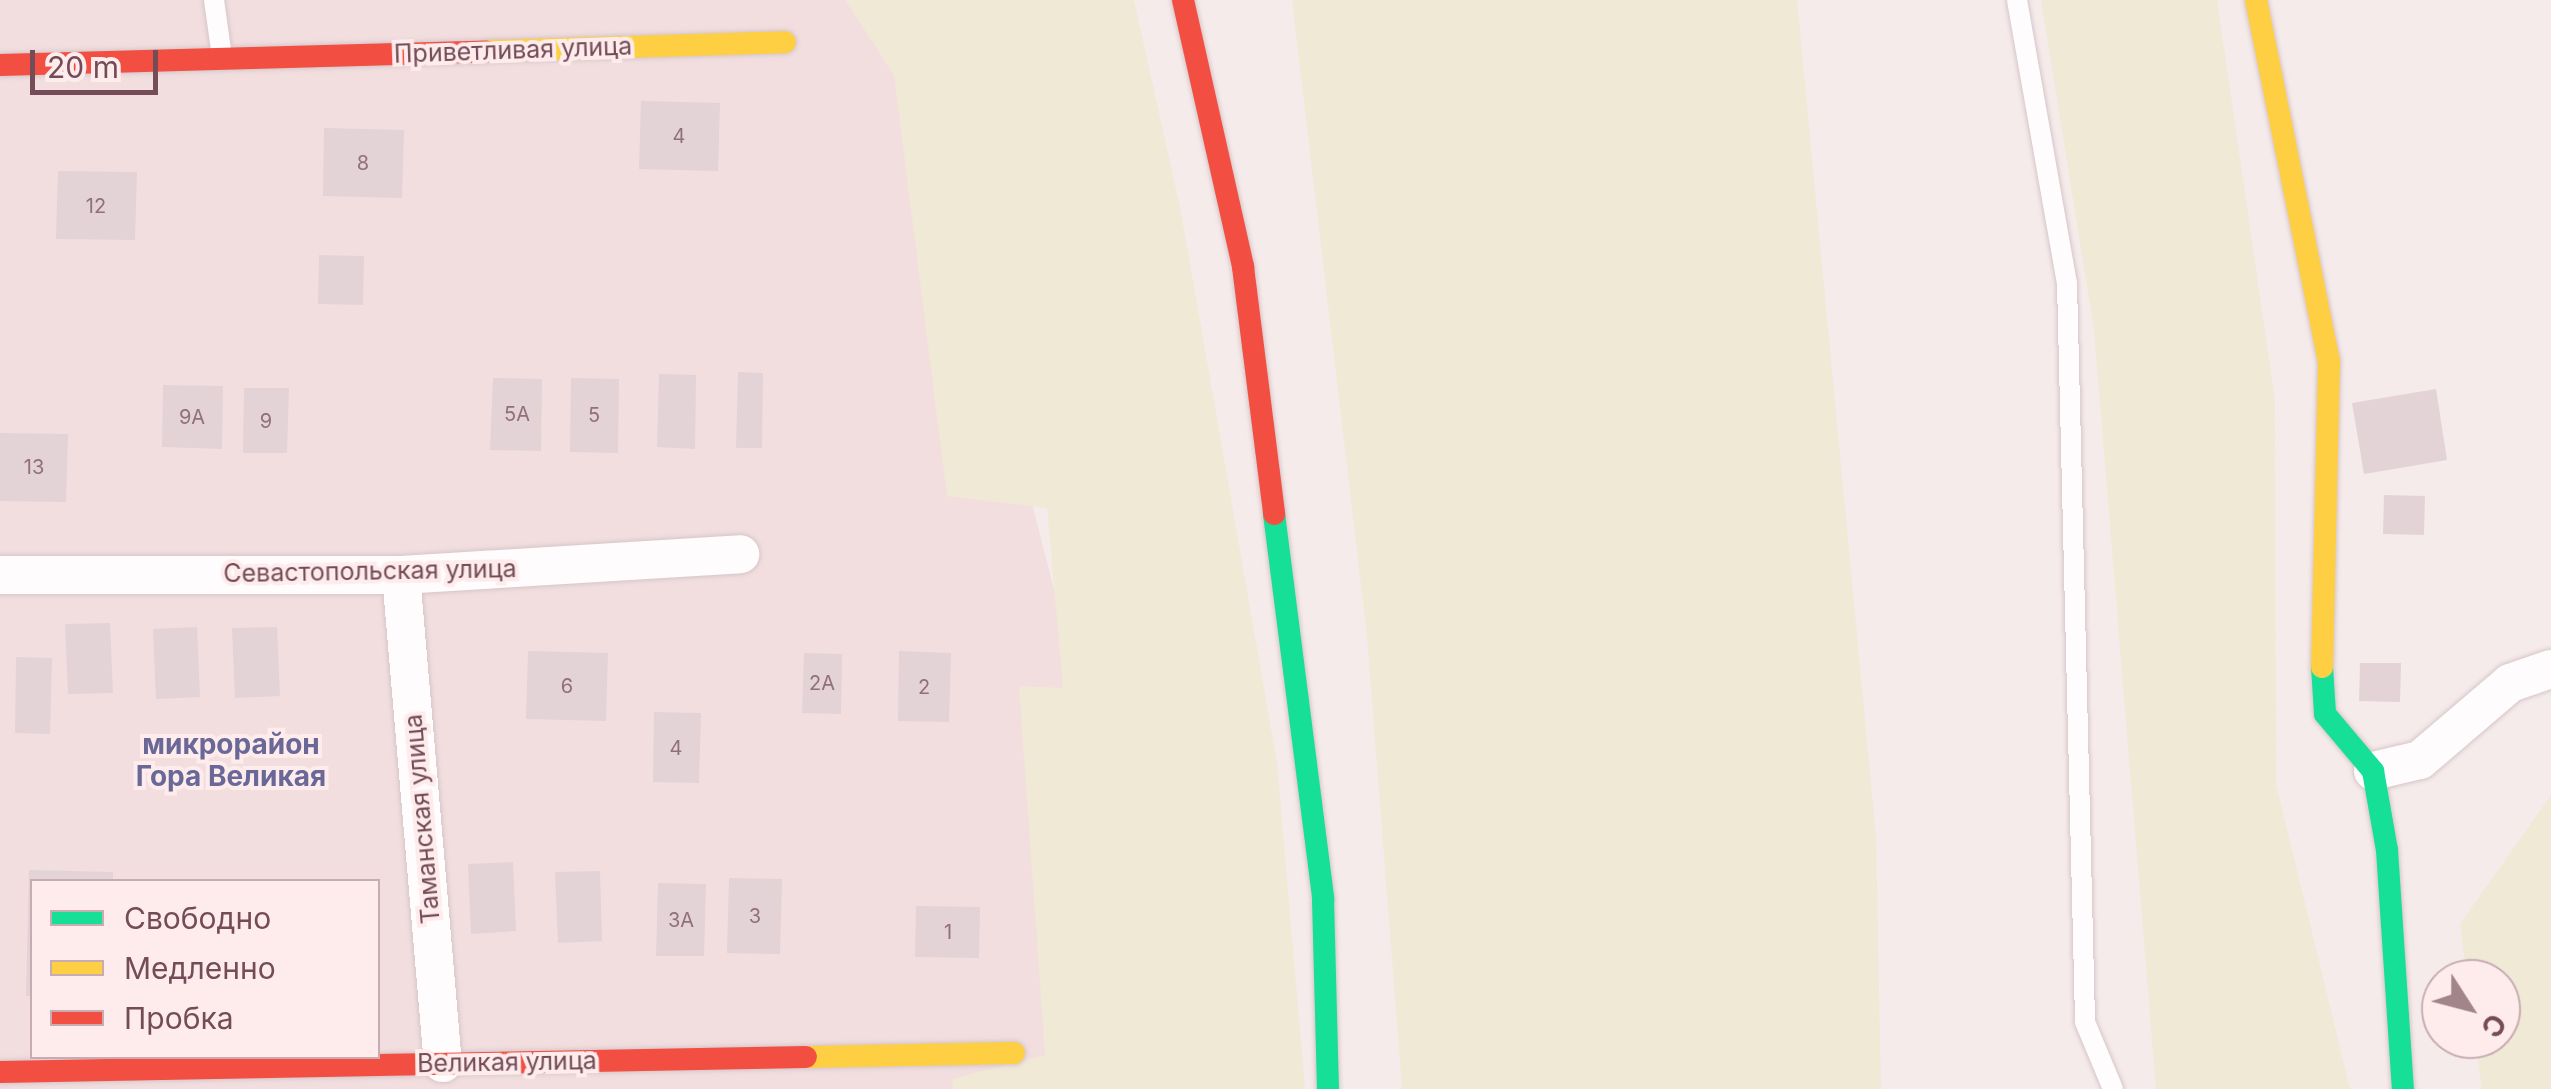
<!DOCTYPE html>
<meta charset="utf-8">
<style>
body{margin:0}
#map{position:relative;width:2551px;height:1089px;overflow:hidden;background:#f6ebeb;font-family:Inter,sans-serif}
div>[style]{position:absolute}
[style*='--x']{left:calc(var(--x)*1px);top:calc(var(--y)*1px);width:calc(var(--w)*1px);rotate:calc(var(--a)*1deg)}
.residential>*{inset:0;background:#f2dedf}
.green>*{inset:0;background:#efe9d6}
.building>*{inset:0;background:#e3d3d6}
.roads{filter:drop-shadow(0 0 2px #d6c6c9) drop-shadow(0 0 2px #d6c6c9)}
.lane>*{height:20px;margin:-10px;padding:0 10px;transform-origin:10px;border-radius:10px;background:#fefcfc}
.street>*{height:38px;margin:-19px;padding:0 19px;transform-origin:19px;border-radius:19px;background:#fefcfc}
.fast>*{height:22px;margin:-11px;padding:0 11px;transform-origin:11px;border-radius:11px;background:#16e098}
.slow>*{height:22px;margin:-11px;padding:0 11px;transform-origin:11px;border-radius:11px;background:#ffcf43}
.jam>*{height:22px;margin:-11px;padding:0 11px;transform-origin:11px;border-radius:11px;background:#f24e42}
span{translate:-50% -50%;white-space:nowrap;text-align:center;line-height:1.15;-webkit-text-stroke:8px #feeced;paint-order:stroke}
.number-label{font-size:20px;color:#927079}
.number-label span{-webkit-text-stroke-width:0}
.street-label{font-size:25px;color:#744c57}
.neighbourhood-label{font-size:28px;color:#696897;font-weight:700}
.legend{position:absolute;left:30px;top:879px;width:350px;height:180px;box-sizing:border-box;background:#feeced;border:2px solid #c7acb1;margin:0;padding:12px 18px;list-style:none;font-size:30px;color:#744c57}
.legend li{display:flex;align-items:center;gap:20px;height:50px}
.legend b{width:50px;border:2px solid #c7acb1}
.north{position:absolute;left:2421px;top:959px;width:100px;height:100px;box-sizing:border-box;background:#feeced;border:2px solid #c7acb1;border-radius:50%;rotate:126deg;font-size:28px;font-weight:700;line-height:40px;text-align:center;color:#744c57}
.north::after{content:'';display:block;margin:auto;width:35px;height:45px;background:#a2848b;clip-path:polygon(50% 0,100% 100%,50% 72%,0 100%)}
.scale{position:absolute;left:30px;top:50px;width:128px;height:45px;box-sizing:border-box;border:5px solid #744c57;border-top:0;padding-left:12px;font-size:30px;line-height:35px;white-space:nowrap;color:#744c57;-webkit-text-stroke:8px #feeced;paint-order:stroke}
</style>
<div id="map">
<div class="residential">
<i style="clip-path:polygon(evenodd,0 0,910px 0,913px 37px,1146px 950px,1137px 1089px,0 1089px,0 0,32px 882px,378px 882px,378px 1056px,32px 1056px,32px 882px)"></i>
</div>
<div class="green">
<i style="clip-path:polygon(845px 0,1134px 0,1181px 212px,1277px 763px,1305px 1089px,953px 1089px,952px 1079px,1045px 1055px,1019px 686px,1063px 688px,1047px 508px,947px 496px,894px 75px)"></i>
<i style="clip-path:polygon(1292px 0,1797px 0,1876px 836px,1881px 1089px,1402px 1089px,1367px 636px)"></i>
<i style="clip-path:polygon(2041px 0,2217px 0,2275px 400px,2276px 784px,2350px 1089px,2156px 1089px,2094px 330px)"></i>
<i style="clip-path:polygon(2551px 795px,2551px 1089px,2482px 1089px,2475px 1039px,2501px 1039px,2501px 979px,2467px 979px,2460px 924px)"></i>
</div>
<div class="building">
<i style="clip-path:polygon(641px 101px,720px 103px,718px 171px,639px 169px)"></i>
<i style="clip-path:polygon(324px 128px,404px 130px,402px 198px,323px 196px)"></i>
<i style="clip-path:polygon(58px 171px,137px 172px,135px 240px,56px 239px)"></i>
<i style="clip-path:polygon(319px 255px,364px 256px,363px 305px,318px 304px)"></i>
<i style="clip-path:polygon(738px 372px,763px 373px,762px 448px,736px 448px)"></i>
<i style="clip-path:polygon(659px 374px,696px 375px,695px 449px,657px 447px)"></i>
<i style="clip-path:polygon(493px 378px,542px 379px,541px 451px,490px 450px)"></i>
<i style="clip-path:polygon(571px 378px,619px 379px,618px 453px,570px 452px)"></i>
<i style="clip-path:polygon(163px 385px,223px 386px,222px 449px,162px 447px)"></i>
<i style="clip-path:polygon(244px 388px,289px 388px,287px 453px,243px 453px)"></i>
<i style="clip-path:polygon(2436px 389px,2447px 460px,2364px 474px,2352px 403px)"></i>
<i style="clip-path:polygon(0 433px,68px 434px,66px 502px,0 501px)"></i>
<i style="clip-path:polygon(2384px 495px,2425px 496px,2424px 535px,2383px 534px)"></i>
<i style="clip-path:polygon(110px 623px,113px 693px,68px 694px,65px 624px)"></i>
<i style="clip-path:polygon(197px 627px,200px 697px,156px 699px,153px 629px)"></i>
<i style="clip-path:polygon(277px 627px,280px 696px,235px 698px,232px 628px)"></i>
<i style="clip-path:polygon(528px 651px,608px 653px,606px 721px,526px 719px)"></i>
<i style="clip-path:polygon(899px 651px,951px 653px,949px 722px,898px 721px)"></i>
<i style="clip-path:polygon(804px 653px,842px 654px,841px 714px,802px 713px)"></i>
<i style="clip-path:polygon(16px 657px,52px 658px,50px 734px,15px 733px)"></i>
<i style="clip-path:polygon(2360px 663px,2401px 663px,2400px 702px,2359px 701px)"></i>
<i style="clip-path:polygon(654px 712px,701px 713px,699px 783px,653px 782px)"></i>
<i style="clip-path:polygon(513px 862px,516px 931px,471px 934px,468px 864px)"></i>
<i style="clip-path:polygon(29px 870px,113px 872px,113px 882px,32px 882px,32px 996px,26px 996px)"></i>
<i style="clip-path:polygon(600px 871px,602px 941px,558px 943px,555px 872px)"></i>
<i style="clip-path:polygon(729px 878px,782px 879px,780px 954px,727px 953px)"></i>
<i style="clip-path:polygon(658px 883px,706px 884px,704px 956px,656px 956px)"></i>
<i style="clip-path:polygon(916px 906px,980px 907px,979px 958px,915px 957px)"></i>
</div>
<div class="roads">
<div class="lane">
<i style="--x:214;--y:0;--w:58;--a:82"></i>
<i style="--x:2017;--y:0;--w:287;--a:80"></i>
<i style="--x:2067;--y:283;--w:739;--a:88.6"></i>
<i style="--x:2085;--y:1022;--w:73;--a:67.3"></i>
</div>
<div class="street">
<i style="--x:0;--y:575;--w:401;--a:0"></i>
<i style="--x:401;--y:575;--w:340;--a:-3.5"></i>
<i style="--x:401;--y:575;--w:490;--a:85.1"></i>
<i style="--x:2373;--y:771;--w:48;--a:-13.2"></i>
<i style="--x:2420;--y:760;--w:118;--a:-40.5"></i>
<i style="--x:2510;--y:683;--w:43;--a:-18.9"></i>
</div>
<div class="fast">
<i style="--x:1274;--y:514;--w:388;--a:82.7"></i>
<i style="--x:1323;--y:899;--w:190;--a:88.5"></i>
<i style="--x:2322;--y:667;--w:47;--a:86.3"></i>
<i style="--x:2325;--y:714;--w:75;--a:49.9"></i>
<i style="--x:2373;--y:771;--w:80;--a:80"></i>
<i style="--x:2387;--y:850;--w:240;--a:86.2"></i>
</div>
<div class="slow">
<i style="--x:2256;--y:0;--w:368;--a:78.6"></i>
<i style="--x:2329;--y:361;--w:306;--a:91.3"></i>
<i style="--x:487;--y:51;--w:298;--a:-1.7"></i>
<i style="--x:806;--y:1057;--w:208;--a:-1.1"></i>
</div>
<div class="jam">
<i style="--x:1183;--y:0;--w:274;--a:77.3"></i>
<i style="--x:1243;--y:267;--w:249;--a:82.8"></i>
<i style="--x:0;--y:65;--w:487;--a:-1.6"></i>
<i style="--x:0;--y:1072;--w:806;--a:-1.07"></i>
</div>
</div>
<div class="number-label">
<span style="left:679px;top:136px">4</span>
<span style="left:363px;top:163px">8</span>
<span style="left:96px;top:206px">12</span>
<span style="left:517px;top:414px">5А</span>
<span style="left:594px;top:415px">5</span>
<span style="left:192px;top:417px">9А</span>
<span style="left:266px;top:421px">9</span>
<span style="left:34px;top:467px">13</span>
<span style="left:822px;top:683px">2А</span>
<span style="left:567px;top:686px">6</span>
<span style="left:924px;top:687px">2</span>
<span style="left:676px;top:748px">4</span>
<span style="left:755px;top:916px">3</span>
<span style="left:681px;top:920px">3А</span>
<span style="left:948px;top:932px">1</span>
</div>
<div class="street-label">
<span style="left:513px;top:50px;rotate:-2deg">Приветливая улица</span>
<span style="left:370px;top:571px;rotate:-1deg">Севастопольская улица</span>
<span style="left:422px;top:819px;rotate:-95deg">Таманская улица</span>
<span style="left:507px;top:1062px;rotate:-1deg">Великая улица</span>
</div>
<div class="neighbourhood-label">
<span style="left:231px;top:760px">микрорайон<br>Гора Великая</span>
</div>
<ul class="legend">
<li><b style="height:12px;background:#16e098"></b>Свободно</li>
<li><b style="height:12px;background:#ffcf43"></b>Медленно</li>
<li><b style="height:12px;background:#f24e42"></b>Пробка</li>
</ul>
<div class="north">С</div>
<div class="scale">20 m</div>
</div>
